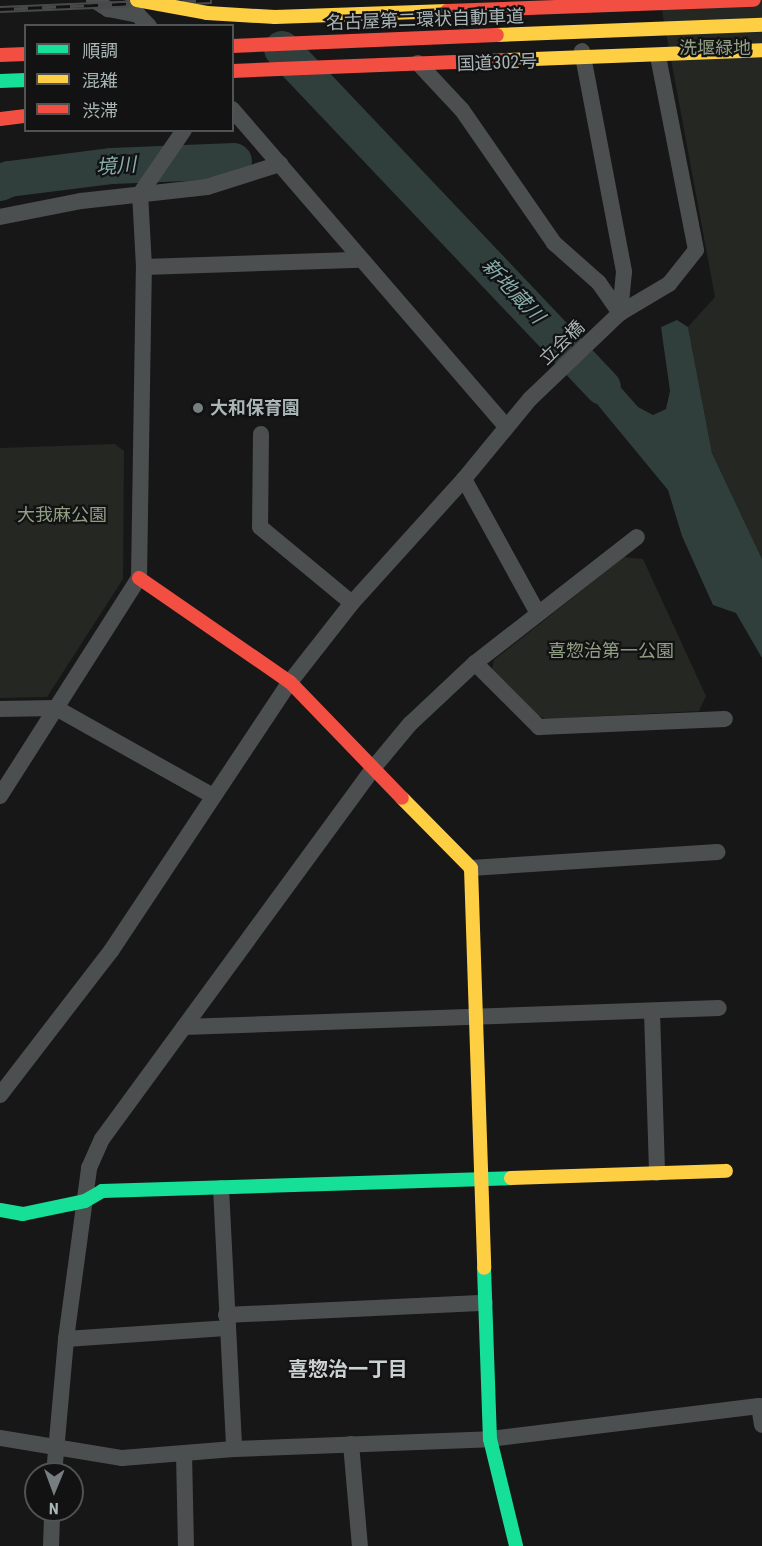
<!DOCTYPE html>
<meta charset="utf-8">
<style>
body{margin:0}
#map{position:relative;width:762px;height:1546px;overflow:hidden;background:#171718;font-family:"Roboto Condensed","Noto Sans JP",sans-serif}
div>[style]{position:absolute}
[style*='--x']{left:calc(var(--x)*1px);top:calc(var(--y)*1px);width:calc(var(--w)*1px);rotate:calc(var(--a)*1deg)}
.green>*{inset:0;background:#242722}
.water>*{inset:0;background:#303e3c}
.river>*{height:36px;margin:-18px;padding:0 18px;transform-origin:18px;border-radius:18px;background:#303e3c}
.street>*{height:16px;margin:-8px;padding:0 8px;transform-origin:8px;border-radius:8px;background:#4c4f50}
.fast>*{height:14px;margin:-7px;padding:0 7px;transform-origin:7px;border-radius:7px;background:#16e098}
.slow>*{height:14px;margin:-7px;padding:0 7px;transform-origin:7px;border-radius:7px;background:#ffcf43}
.jam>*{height:14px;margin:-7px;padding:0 7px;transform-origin:7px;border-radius:7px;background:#f24e42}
.rail>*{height:7px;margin-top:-3.5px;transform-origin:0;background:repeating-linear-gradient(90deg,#121213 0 14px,#484a4a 0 28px);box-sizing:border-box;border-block:2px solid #484a4a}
.slow-bridge>*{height:14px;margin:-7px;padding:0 7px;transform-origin:7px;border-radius:7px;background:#ffcf43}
.jam-bridge>*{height:14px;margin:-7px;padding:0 7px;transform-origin:7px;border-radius:7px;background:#f24e42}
.dots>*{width:16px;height:16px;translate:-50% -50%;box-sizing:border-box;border:3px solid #121213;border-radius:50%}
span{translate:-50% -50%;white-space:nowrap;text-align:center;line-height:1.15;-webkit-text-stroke:4.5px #121213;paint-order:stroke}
.street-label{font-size:18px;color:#aab5b6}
.park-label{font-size:18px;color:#919f84}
.poi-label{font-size:18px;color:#aab5b6;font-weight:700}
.left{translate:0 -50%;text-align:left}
.water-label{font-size:20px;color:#86adab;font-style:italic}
.neighbourhood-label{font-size:20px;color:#cbd1d3;font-weight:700}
.legend{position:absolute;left:24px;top:24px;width:210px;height:108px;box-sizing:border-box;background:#121213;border:2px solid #4f5354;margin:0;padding:8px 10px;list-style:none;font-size:18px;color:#aab5b6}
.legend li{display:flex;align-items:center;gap:12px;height:30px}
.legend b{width:30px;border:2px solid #4f5354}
.north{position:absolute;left:24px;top:1462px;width:60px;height:60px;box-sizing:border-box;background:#121213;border:2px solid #4f5354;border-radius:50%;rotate:181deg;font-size:16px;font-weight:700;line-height:24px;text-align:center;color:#aab5b6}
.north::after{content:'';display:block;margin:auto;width:21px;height:27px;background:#777e7f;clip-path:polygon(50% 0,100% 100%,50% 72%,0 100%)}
</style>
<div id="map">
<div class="green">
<i style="clip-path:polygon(660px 0,762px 0,762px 559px,712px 453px,688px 327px,715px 297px)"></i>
<i style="clip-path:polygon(115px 444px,124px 451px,123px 579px,47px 697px,0 698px,0 448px)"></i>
<i style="clip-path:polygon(624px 557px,643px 559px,706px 696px,699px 711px,546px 719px,534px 713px,492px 670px,494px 660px)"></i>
</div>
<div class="water">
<i style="clip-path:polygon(677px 320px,688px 327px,712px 453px,762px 559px,762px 658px,736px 613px,713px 605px,682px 536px,668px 490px,569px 370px,587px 349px,638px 407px,653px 415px,666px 409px,670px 391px,661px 327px)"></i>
</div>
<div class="river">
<i style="--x:282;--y:49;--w:466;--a:46.5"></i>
<i style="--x:0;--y:183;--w:10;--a:-24"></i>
<i style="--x:9;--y:179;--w:104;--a:-7.2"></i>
<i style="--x:112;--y:166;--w:122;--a:-2.3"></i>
</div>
<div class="street">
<i style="--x:94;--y:0;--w:17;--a:33"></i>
<i style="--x:108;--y:9;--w:31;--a:11"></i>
<i style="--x:130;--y:7;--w:27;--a:45"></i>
<i style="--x:582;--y:51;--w:225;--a:79.2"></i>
<i style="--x:624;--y:272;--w:41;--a:95.6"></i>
<i style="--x:418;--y:63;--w:64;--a:46.9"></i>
<i style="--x:462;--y:110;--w:162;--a:55.3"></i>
<i style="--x:554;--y:243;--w:60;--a:41.6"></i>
<i style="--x:599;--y:283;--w:37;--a:55"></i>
<i style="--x:232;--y:109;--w:418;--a:49.2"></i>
<i style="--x:0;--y:217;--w:83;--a:-11.2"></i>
<i style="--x:81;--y:201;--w:127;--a:-6.3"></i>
<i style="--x:207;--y:187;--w:77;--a:-17.5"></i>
<i style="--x:144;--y:267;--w:216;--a:-1.9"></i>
<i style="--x:261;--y:434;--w:93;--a:90.6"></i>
<i style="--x:260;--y:527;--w:119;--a:39.6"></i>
<i style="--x:464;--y:479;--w:152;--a:61.2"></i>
<i style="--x:475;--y:663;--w:91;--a:45"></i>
<i style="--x:539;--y:727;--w:186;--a:-2.5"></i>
<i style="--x:0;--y:709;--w:56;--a:-1"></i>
<i style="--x:56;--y:708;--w:180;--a:29.3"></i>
<i style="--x:0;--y:796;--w:259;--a:-57.5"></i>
<i style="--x:139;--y:578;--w:311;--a:-89.1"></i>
<i style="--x:144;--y:267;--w:73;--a:-93.1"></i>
<i style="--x:140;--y:194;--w:78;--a:-55.5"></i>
<i style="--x:471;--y:868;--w:247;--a:-3.7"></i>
<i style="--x:652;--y:1012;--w:161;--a:88.2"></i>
<i style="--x:184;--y:1027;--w:535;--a:-2.03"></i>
<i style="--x:0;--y:1095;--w:182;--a:-52.4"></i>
<i style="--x:111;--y:951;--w:323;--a:-56.4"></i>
<i style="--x:290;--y:682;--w:100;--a:-51.9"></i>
<i style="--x:352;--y:603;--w:167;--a:-47.9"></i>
<i style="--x:464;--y:479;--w:104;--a:-50.5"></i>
<i style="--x:530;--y:399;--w:124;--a:-43.7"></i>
<i style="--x:620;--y:313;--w:57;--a:-30.6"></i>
<i style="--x:669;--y:284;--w:43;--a:-51.5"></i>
<i style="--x:696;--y:250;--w:197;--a:-101.1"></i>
<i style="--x:221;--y:1188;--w:261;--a:87.1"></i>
<i style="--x:226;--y:1315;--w:259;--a:-2.7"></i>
<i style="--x:66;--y:1339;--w:160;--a:-3.9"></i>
<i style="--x:0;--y:1438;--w:124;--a:9.3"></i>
<i style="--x:122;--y:1458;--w:112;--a:-4.6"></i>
<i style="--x:234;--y:1449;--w:256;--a:-2.2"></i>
<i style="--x:490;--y:1439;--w:271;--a:-7"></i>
<i style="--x:759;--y:1406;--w:19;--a:81"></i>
<i style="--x:351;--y:1444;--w:102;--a:85"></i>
<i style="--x:184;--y:1453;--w:93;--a:88.8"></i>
<i style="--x:54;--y:1474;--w:136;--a:-84.9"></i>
<i style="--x:66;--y:1339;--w:173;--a:-82.3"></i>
<i style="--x:89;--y:1168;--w:32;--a:-66"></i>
<i style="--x:102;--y:1139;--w:462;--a:-53.8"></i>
<i style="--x:375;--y:766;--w:55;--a:-50.2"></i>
<i style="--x:410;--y:724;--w:89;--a:-43.2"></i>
<i style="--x:475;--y:663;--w:205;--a:-37.9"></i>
<i style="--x:51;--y:1546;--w:36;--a:-88"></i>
</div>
<div class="fast">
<i style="--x:0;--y:81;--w:26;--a:-2"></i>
<i style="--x:0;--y:1210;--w:23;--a:10"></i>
<i style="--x:23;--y:1214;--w:63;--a:-11.8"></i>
<i style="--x:85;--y:1201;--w:20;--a:-30"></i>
<i style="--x:102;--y:1191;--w:409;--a:-1.8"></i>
<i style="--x:484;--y:1268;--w:171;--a:88"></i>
<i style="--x:490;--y:1439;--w:110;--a:76.3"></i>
</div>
<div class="slow">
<i style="--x:402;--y:798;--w:98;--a:45.4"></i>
<i style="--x:471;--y:868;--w:400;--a:88.1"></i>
<i style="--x:511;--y:1178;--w:215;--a:-1.9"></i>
</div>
<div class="jam">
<i style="--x:0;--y:55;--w:26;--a:-2"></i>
<i style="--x:0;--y:119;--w:26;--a:-7"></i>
<i style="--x:139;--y:578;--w:183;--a:34.6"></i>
<i style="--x:290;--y:682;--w:161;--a:46"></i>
</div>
<div class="rail">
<i style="--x:0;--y:9;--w:212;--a:-2.4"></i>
</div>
<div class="slow-bridge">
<i style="--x:137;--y:0;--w:71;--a:10.5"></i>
<i style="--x:207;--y:13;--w:68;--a:3.4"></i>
<i style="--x:275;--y:17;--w:172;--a:-2"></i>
<i style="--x:497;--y:35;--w:265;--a:-2.2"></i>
<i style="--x:506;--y:60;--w:256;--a:-2.2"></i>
</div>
<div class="jam-bridge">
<i style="--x:447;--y:11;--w:307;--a:-2.1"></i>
<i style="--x:232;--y:46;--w:265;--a:-2.4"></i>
<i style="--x:232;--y:71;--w:274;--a:-2.3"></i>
</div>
<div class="dots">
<i style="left:198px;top:408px;background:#777e7f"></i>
</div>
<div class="street-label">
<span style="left:425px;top:20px;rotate:-2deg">名古屋第二環状自動車道</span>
<span style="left:497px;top:63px;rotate:-2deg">国道302号</span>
<span style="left:562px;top:343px;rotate:-44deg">立会橋</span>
</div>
<div class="park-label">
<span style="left:715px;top:48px">洗堰緑地</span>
<span style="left:62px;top:515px">大我麻公園</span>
<span style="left:611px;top:651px">喜惣治第一公園</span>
</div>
<div class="poi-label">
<span class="left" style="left:210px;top:408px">大和保育園</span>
</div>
<div class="water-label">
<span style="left:116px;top:166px;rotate:-4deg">境川</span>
<span style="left:513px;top:291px;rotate:47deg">新地蔵川</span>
</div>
<div class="neighbourhood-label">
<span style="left:348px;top:1369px">喜惣治一丁目</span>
</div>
<ul class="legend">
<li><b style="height:8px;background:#16e098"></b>順調</li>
<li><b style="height:8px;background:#ffcf43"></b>混雑</li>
<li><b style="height:8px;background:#f24e42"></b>渋滞</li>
</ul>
<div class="north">N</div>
</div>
